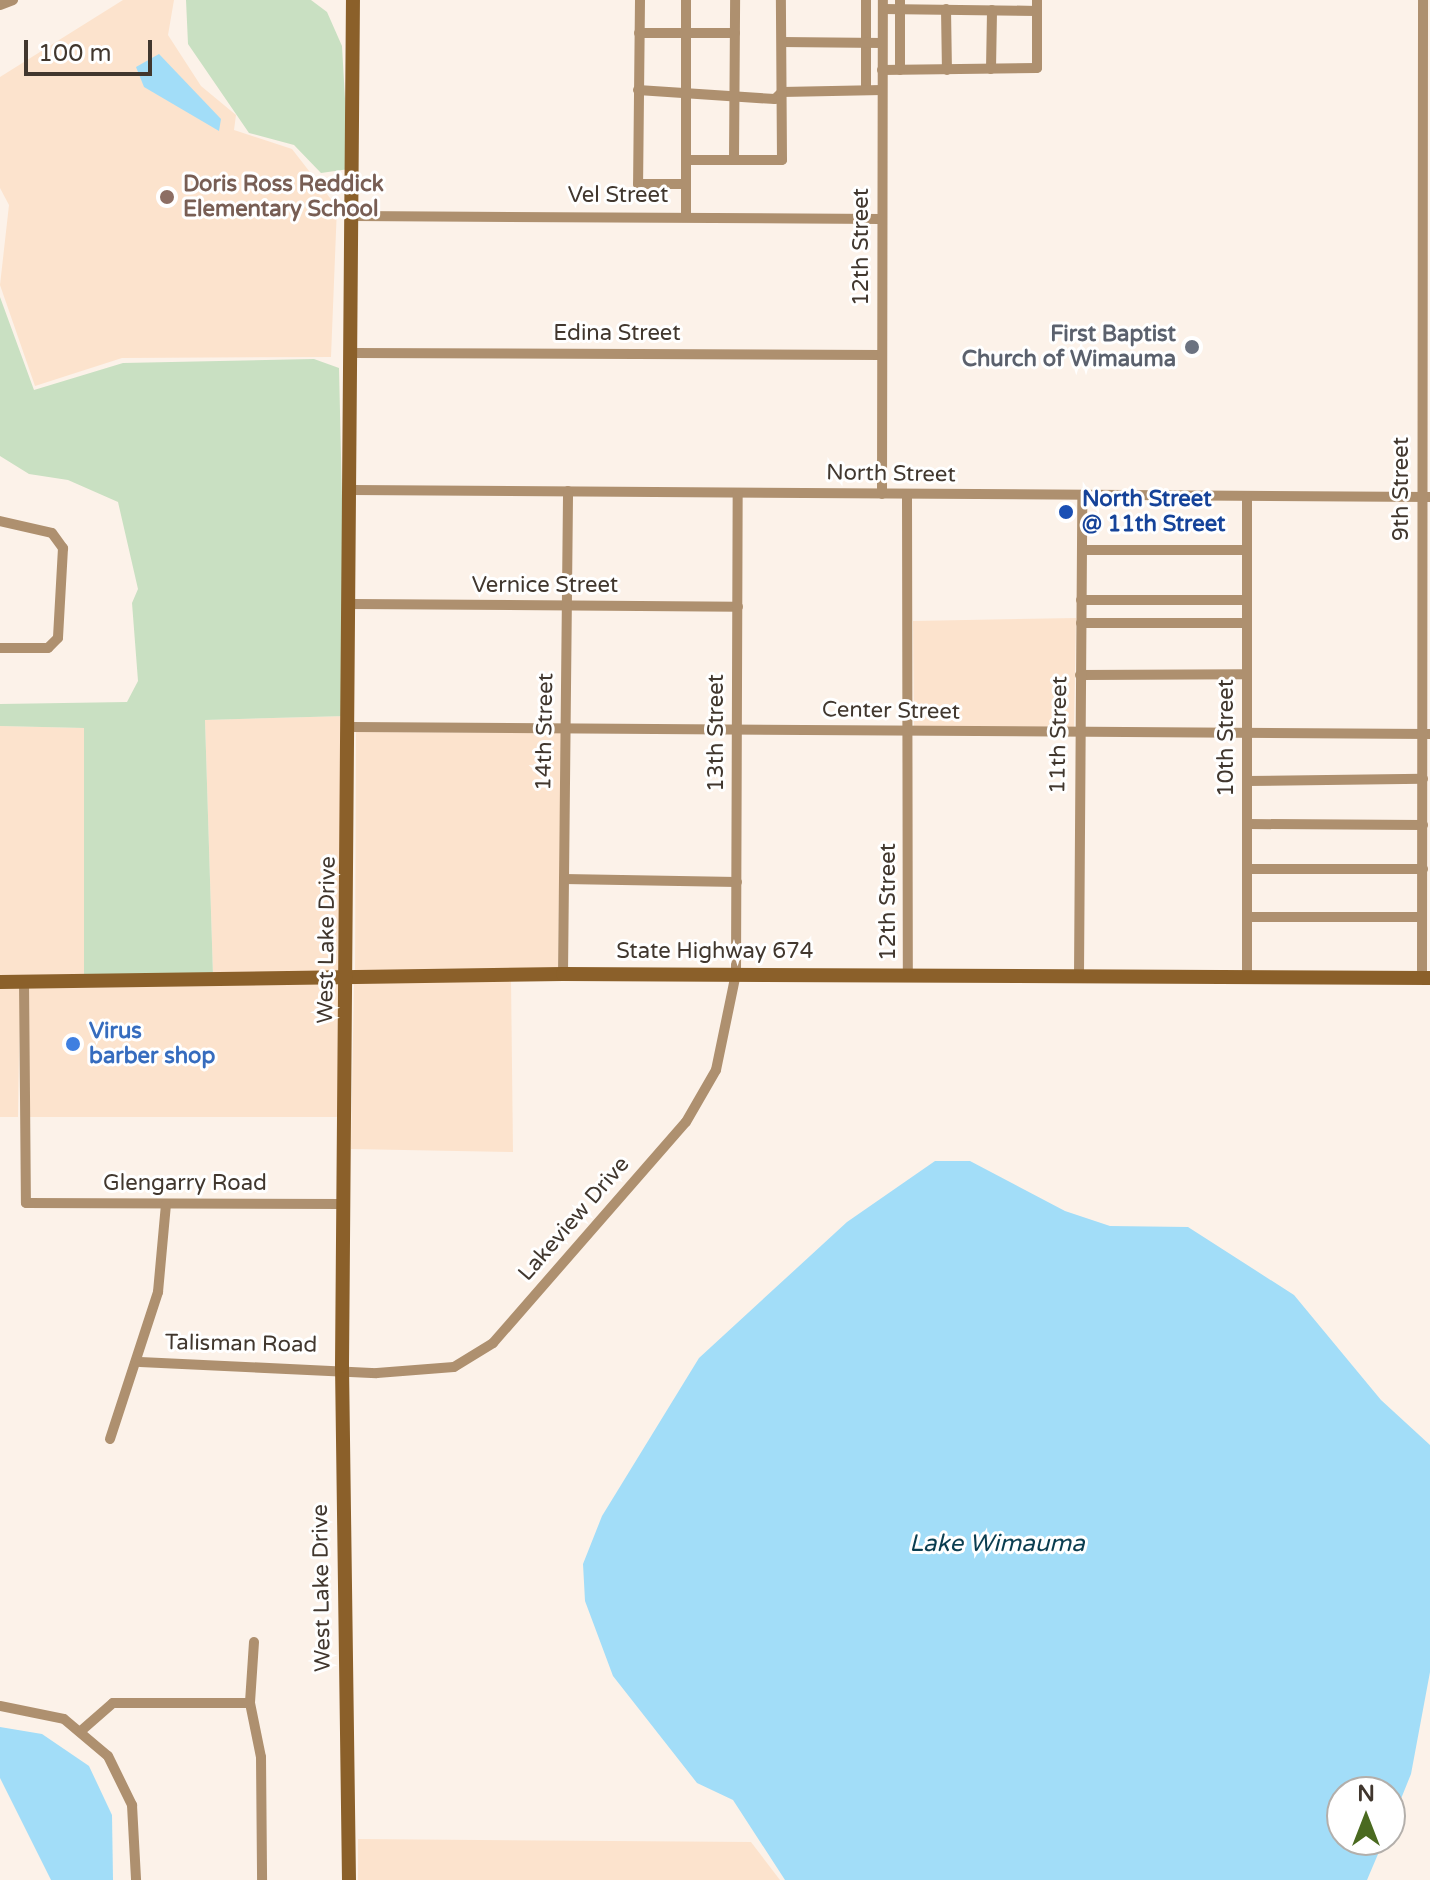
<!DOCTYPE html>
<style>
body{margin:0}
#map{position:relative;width:1430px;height:1880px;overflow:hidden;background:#fcf2e9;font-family:"Varela Round",sans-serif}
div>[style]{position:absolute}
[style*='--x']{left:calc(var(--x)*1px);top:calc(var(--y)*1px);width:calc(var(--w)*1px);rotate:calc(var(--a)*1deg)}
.built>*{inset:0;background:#fce3cd}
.green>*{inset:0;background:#c9e0c2}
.water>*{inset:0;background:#a2ddf8}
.street>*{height:10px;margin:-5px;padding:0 5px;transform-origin:5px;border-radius:5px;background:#ae906f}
.secondary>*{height:14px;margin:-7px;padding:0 7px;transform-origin:7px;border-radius:7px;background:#8b602a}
.dots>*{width:22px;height:22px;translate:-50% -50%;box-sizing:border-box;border:4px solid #fff;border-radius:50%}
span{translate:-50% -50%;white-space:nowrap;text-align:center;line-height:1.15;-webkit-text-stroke:6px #fff;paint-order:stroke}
.education-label{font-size:22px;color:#785e54;font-weight:700}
.left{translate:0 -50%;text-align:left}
.street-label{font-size:22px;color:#41372e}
.worship-label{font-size:22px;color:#5b616d;font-weight:700}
.right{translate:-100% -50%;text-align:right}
.transit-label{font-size:22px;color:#164399;font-weight:700}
.shop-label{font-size:22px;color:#366cbe;font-weight:700}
.water-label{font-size:24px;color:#0a3d50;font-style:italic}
.north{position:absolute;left:1326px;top:1776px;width:80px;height:80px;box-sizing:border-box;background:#fff;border:2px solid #b3afab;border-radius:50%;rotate:0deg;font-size:22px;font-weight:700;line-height:32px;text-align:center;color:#41372e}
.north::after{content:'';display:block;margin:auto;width:28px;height:36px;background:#4a6a20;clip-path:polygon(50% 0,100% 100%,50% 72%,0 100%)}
.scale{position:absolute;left:24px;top:40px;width:128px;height:36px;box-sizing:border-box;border:4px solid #41372e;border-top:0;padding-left:10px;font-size:24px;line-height:28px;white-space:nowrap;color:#41372e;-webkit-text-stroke:6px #fff;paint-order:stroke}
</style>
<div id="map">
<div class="built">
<i style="clip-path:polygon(123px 0,174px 0,168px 35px,201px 86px,236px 115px,234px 130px,292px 149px,337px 207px,331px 357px,122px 358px,35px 386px,0 285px,9px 205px,0 188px,0 77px)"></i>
<i style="clip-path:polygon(1076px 618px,1074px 727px,914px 726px,913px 621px)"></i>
<i style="clip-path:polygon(347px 716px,346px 972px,213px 975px,205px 720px)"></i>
<i style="clip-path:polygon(0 726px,84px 728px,84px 976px,0 977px)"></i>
<i style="clip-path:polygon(356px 732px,561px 733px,558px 969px,355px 971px)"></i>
<i style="clip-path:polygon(511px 979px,513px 1152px,351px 1149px,354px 982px)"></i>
<i style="clip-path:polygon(345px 982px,341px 1117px,27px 1117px,29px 987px)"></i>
<i style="clip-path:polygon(0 987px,20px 987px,18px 1117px,0 1117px)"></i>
<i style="clip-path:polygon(358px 1839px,751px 1842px,780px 1880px,358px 1880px)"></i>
</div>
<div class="green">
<i style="clip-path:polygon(186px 0,311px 0,327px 12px,342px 46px,349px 169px,321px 173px,294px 145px,249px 133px,188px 44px)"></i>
<i style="clip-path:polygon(0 297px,34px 390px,123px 363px,314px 359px,339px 368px,347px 716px,205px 720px,213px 975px,84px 976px,84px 728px,0 726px,0 704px,127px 702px,138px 681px,132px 603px,138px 589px,118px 502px,68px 480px,29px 474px,0 456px)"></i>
</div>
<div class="water">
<i style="clip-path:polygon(159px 54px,221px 119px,219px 131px,144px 87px,136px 67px)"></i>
<i style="clip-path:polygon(935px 1161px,970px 1161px,1065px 1211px,1110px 1226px,1188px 1227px,1294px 1295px,1381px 1400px,1430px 1445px,1430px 1672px,1411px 1774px,1390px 1826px,1390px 1792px,1342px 1792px,1342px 1840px,1384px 1840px,1367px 1880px,785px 1880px,733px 1800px,697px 1783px,613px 1676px,585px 1601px,583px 1564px,602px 1516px,699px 1358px,847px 1222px)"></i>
<i style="clip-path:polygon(0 1727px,42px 1734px,89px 1766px,112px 1815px,113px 1880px,51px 1880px,0 1778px)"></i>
</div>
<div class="street">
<i style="--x:640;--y:0;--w:184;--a:90.6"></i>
<i style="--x:638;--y:184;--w:48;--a:0"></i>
<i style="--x:866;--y:0;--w:90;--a:90"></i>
<i style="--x:0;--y:5;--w:14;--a:-21"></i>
<i style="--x:883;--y:9;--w:154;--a:0.7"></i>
<i style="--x:946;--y:9;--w:61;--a:89.1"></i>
<i style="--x:639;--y:33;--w:96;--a:0"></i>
<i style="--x:782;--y:42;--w:100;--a:0.6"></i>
<i style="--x:991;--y:69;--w:59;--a:-89"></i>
<i style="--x:882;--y:70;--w:155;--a:-0.7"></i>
<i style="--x:1037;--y:68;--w:68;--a:-90"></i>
<i style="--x:900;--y:70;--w:70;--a:-90"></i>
<i style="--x:638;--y:90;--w:137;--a:3.8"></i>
<i style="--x:775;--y:99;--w:10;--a:-45"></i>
<i style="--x:782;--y:92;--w:100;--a:-1.1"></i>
<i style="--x:686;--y:160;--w:96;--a:0"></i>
<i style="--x:782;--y:160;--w:160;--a:-90.4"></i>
<i style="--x:734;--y:160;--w:160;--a:-89.6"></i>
<i style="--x:353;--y:216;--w:528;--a:0.33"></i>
<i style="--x:686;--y:217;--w:217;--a:-90"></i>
<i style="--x:353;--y:353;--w:528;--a:0.22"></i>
<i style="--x:352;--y:490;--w:1078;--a:0.37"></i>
<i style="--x:882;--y:494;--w:494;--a:-89.9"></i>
<i style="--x:907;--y:494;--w:480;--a:89.9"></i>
<i style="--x:0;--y:521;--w:53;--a:13"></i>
<i style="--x:52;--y:533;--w:19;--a:54"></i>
<i style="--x:63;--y:548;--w:90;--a:93.2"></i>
<i style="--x:58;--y:638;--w:14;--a:135"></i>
<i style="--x:48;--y:648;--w:48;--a:180"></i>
<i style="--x:1082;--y:550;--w:165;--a:0"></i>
<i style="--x:1081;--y:600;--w:166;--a:0"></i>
<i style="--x:352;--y:604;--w:386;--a:0.4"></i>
<i style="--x:1081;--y:623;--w:166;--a:0"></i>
<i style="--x:1080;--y:675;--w:167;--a:-0.3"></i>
<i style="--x:351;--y:727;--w:1079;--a:0.37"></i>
<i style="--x:1248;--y:781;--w:175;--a:-0.7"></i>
<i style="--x:1248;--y:824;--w:175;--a:0.3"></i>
<i style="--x:1247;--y:869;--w:176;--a:0"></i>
<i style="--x:564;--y:879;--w:173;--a:1"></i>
<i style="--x:1247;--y:917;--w:175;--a:0"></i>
<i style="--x:563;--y:974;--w:483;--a:-89.4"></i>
<i style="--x:1079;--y:975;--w:479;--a:-89.6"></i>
<i style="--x:1247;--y:978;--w:480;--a:-90"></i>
<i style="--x:1422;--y:978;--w:978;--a:-89.94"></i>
<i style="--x:24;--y:982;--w:221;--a:89.5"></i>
<i style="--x:26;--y:1203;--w:318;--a:0.2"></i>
<i style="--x:140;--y:1362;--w:237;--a:2.7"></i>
<i style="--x:377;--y:1373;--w:77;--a:-4.5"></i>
<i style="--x:454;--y:1367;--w:46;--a:-31.6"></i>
<i style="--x:493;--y:1343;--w:293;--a:-48.9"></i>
<i style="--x:686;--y:1122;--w:60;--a:-60"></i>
<i style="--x:716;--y:1070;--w:99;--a:-78.3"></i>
<i style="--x:736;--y:973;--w:480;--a:-89.8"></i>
<i style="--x:110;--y:1439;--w:155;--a:-71.9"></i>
<i style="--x:158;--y:1292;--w:88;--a:-84.8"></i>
<i style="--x:254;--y:1642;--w:61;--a:93.8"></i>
<i style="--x:250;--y:1703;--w:55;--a:78.5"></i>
<i style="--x:261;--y:1757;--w:123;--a:89.5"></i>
<i style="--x:0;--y:1706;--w:65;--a:11.5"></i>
<i style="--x:64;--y:1719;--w:57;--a:40.1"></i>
<i style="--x:108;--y:1756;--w:55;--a:63.9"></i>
<i style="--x:132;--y:1805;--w:75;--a:86.9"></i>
<i style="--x:82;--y:1730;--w:41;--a:-41.1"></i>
<i style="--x:113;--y:1703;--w:137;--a:0"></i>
</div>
<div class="secondary">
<i style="--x:0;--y:982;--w:563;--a:-0.81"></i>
<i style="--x:563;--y:974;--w:867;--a:0.26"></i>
<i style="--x:349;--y:1880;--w:514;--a:-90.78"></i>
<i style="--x:342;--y:1366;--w:1366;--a:-89.54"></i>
</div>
<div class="dots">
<i style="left:167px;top:197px;background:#8d6e63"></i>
<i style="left:1192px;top:347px;background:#6b7280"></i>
<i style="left:1066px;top:512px;background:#1a4fb4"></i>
<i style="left:73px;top:1044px;background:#3f7fe0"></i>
</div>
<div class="education-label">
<span class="left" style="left:183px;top:197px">Doris Ross Reddick<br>Elementary School</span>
</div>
<div class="street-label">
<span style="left:618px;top:196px">Vel Street</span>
<span style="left:862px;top:247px;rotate:-90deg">12th Street</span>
<span style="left:617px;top:334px">Edina Street</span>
<span style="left:891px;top:474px;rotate:1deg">North Street</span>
<span style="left:1402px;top:489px;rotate:-90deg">9th Street</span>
<span style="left:545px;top:586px">Vernice Street</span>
<span style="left:891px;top:711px;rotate:1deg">Center Street</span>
<span style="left:545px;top:732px;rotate:-89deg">14th Street</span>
<span style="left:717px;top:733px;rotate:-90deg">13th Street</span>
<span style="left:1059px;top:735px;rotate:-89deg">11th Street</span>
<span style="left:1227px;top:738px;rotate:-90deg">10th Street</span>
<span style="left:889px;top:902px;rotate:-90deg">12th Street</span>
<span style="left:327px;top:940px;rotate:-89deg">West Lake Drive</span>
<span style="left:715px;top:952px">State Highway 674</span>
<span style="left:185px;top:1184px">Glengarry Road</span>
<span style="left:574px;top:1219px;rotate:-49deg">Lakeview Drive</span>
<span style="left:241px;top:1344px;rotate:1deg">Talisman Road</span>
<span style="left:322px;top:1588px;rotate:-91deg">West Lake Drive</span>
</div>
<div class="worship-label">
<span class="right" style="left:1176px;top:347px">First Baptist<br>Church of Wimauma</span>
</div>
<div class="transit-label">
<span class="left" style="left:1082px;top:512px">North Street<br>@ 11th Street</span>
</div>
<div class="shop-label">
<span class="left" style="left:89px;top:1044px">Virus<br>barber shop</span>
</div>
<div class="water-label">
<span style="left:997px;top:1544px">Lake Wimauma</span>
</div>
<div class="north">N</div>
<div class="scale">100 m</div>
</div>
